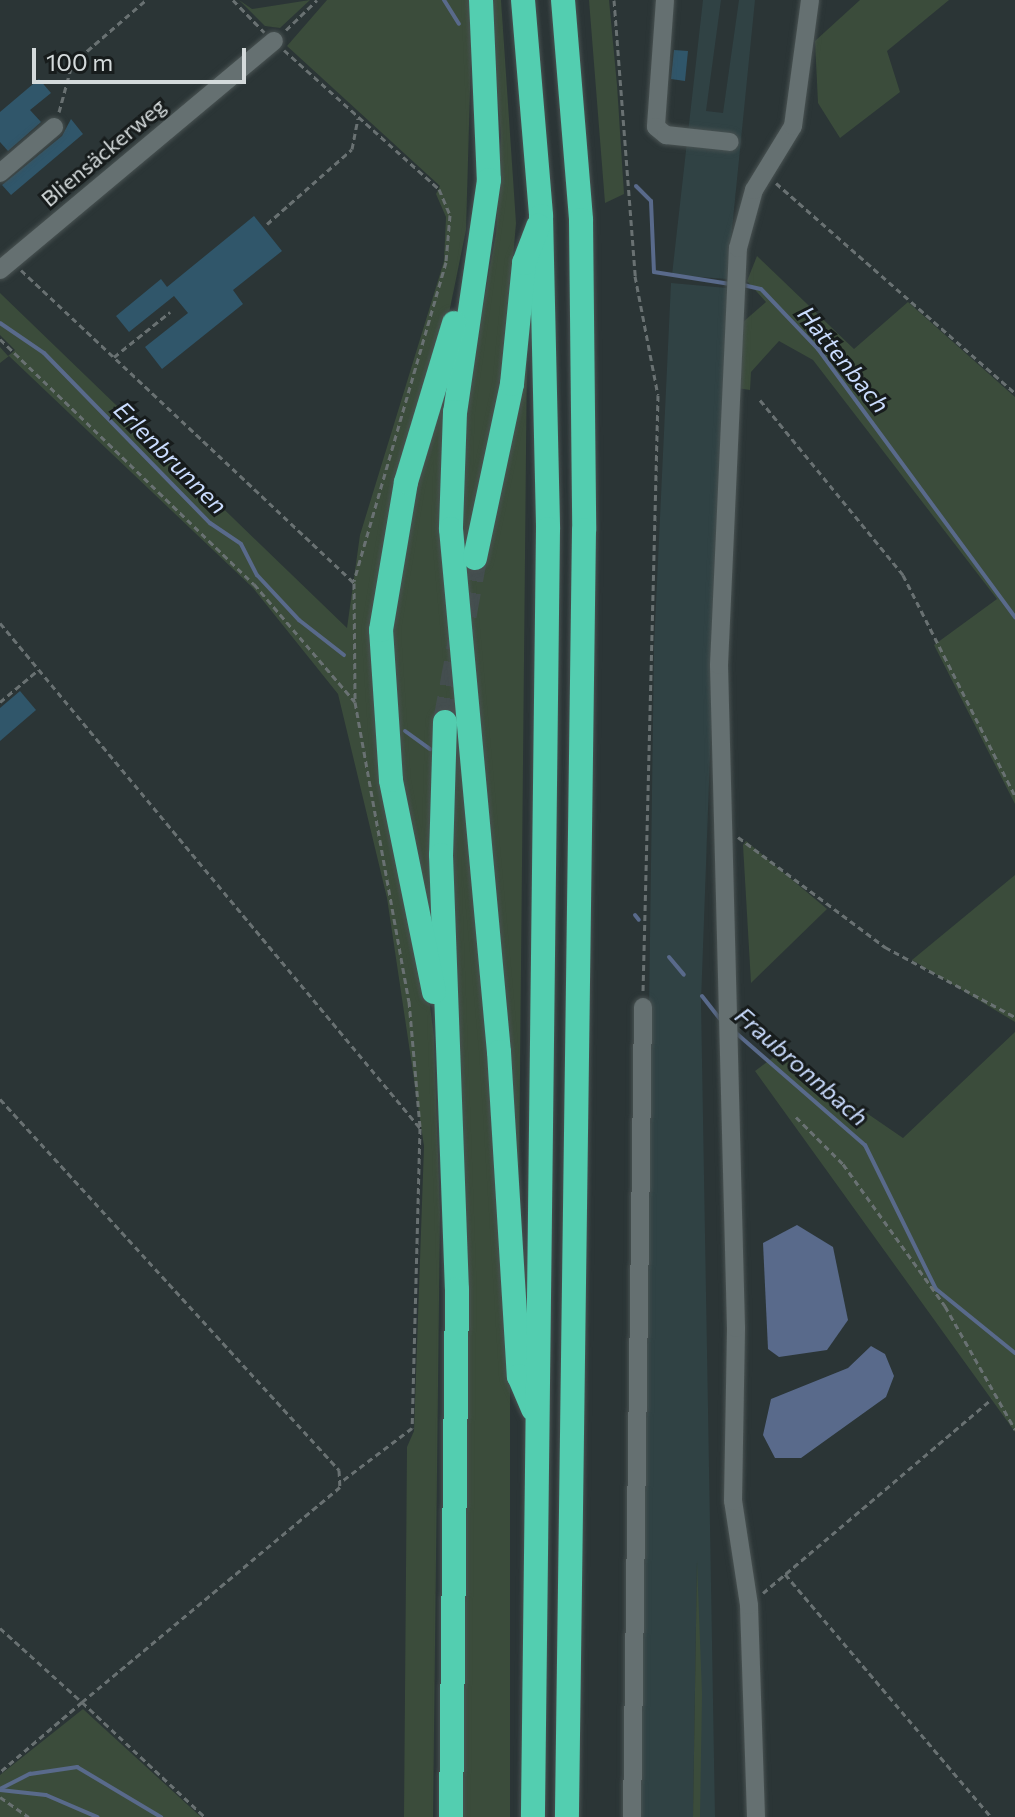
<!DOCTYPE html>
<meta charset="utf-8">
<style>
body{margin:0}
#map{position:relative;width:1015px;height:1817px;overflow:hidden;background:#2b3536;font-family:Commissioner,sans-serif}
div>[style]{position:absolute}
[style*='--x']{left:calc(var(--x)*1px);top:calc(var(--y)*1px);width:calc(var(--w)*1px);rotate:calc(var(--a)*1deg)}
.built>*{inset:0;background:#304244}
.green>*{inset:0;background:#3b4c3b}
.water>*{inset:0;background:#596a8b}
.stream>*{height:4px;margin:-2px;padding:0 2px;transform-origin:2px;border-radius:2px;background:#596a8b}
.building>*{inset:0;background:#30566a}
.highway-tunnel>*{height:24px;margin-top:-12px;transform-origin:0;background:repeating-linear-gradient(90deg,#444e4f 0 24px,transparent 0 36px)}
.path>*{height:3px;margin-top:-1.5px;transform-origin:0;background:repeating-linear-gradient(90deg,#697172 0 6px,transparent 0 10px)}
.roads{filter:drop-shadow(0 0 2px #495252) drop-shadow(0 0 2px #495252)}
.minor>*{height:18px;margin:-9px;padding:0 9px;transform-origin:9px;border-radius:9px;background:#657071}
.highway>*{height:24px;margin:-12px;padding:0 12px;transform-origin:12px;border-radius:12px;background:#53ceb0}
span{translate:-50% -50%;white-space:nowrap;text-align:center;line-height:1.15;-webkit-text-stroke:6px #171c1c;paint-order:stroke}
.street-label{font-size:22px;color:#d4dadb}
.water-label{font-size:24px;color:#cadcfe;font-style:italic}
.scale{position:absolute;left:32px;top:48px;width:214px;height:36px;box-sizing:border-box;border:4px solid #d4dadb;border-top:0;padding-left:10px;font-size:24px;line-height:28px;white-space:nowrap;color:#d4dadb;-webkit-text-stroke:6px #171c1c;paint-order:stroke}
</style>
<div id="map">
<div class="built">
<i style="clip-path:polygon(703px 0,721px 0,706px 111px,723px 113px,739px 0,755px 0,727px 279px,672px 275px)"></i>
<i style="clip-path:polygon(671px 283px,727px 288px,701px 1002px,715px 1817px,700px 1817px,697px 1561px,693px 1817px,638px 1817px,654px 646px)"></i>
</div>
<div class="green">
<i style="clip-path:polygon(239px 0,252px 9px,310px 0,280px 28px,265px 26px)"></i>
<i style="clip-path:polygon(327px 0,469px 0,472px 19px,466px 230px,373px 685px,388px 816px,424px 961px,434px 1036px,440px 1212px,433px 1817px,404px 1817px,407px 1447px,414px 1431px,424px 1146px,387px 898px,338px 694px,253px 588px,9px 356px,0 363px,0 347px,8px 356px,15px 350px,0 335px,0 293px,347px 628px,360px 535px,444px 261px,446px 217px,436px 194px,440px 186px,287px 46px)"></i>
<i style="clip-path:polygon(490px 0,501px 0,516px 223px,503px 376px,466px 544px,468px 552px,527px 350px,519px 1174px,461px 537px,467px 395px,496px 233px,501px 136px)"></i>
<i style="clip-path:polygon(589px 0,609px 0,617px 85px,624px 194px,605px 203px)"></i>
<i style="clip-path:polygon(860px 0,949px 0,887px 51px,900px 92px,840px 138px,818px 103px,815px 41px)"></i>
<i style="clip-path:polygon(757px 256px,854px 349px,908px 302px,1015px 397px,1015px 804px,934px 645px,997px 599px,813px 360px,779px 341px,751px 372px,750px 390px,737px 388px,743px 322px,766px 302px,747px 281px)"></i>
<i style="clip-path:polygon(447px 379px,441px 507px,450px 635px,510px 1309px,510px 1817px,459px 1817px,468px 1292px,452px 841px,457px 741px,433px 719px,432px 932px,401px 791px,389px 625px,398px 545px)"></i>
<i style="clip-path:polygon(746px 841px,827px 909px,751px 983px,743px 845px)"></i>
<i style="clip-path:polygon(1015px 875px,1015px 1022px,912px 960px)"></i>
<i style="clip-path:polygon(1015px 1032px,1015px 1432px,755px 1071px,779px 1053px,903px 1138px)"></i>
<i style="clip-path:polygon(697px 1561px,702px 1694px,700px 1817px,693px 1817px)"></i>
<i style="clip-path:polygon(83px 1709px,96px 1721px,201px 1817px,0 1817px,0 1775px)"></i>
</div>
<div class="water">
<i style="clip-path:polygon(797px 1225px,833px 1247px,848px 1320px,827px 1350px,779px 1357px,768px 1349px,763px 1243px)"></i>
<i style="clip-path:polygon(871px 1346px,885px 1354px,894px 1376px,886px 1397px,801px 1458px,775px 1458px,763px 1435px,771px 1399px,848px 1368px)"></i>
</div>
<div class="stream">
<i style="--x:444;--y:0;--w:28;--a:58"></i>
<i style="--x:636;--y:186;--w:21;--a:45"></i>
<i style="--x:651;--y:201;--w:71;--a:87.6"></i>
<i style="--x:654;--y:272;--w:77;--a:9"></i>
<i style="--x:743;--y:285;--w:18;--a:13"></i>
<i style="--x:761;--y:289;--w:83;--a:46.5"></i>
<i style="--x:818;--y:349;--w:333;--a:53.7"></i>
<i style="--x:0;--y:323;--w:53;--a:34.3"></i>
<i style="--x:44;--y:353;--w:238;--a:45.7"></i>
<i style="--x:210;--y:523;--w:37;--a:34"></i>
<i style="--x:241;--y:544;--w:35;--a:63"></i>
<i style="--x:257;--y:575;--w:62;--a:47"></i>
<i style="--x:299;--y:620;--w:57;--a:37.9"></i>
<i style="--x:405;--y:731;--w:31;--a:36"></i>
<i style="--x:635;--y:915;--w:6;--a:51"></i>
<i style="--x:669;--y:957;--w:23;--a:50"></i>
<i style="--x:702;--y:996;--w:29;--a:52"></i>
<i style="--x:736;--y:1033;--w:171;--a:41"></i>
<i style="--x:865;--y:1145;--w:161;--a:63.8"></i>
<i style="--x:936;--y:1289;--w:102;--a:39"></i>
<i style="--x:0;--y:1789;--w:34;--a:-27"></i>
<i style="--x:30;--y:1774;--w:48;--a:-8.5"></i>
<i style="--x:77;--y:1767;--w:98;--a:30.8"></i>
<i style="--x:0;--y:1790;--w:46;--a:6.2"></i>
<i style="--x:46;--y:1795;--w:56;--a:23.3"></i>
</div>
<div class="building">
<i style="clip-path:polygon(674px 50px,688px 51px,685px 81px,671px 79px)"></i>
<i style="clip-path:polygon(39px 79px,51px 93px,30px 110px,41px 122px,8px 151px,0 142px,0 112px)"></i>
<i style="clip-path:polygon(71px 119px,83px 134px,11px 195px,2px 185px,62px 136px)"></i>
<i style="clip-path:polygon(254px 216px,282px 251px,233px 290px,243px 304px,162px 369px,145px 347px,188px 313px,174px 296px,129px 332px,116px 316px,161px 279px,167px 287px)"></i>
<i style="clip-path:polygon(20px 691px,36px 710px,0 741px,0 708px)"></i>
</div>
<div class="highway-tunnel">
<i style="--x:445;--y:722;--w:167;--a:-79.6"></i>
</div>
<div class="path">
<i style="--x:233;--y:0;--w:45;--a:45.9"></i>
<i style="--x:614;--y:0;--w:277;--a:85.6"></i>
<i style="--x:635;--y:276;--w:121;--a:79.1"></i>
<i style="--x:658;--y:395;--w:597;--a:91.44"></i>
<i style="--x:286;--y:30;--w:43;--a:-44.1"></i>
<i style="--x:284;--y:50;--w:208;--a:41.9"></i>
<i style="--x:439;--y:189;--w:28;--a:67"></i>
<i style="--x:450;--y:215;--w:47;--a:94.9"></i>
<i style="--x:446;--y:262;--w:332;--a:106.1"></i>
<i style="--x:59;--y:112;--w:50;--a:-74.8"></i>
<i style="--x:72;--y:64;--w:98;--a:-40.9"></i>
<i style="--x:776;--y:183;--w:318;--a:41.3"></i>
<i style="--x:267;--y:224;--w:113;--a:-41.4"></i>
<i style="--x:352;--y:149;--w:31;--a:-79"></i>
<i style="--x:21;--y:270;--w:457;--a:43.2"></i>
<i style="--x:354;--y:583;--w:119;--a:89.5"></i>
<i style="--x:355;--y:702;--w:304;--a:79.8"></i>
<i style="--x:409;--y:1001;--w:127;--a:85"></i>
<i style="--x:420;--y:1128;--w:300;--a:91.5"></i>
<i style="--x:412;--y:1428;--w:88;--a:142.9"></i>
<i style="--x:0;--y:339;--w:353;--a:44"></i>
<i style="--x:254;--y:584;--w:155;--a:49.4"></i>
<i style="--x:114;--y:357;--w:72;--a:-38.8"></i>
<i style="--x:760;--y:400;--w:226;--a:50.7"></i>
<i style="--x:903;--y:575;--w:248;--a:63.1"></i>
<i style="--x:0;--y:623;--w:657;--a:50.25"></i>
<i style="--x:0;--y:702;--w:48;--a:-40"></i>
<i style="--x:738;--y:837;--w:184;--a:36.8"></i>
<i style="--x:885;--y:947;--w:148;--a:28.3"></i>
<i style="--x:0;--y:1099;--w:503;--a:47.58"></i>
<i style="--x:339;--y:1470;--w:17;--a:87"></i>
<i style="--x:340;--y:1487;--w:336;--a:140.2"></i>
<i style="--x:82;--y:1702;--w:168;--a:43.1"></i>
<i style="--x:796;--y:1117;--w:66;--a:45"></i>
<i style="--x:843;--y:1164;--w:175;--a:54.3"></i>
<i style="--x:945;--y:1306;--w:142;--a:60.4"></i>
<i style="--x:785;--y:1574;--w:319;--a:49.7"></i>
<i style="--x:763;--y:1593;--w:300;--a:-40.3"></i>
<i style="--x:0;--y:1628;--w:110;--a:42.1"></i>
<i style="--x:82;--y:1702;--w:108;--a:139.5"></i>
<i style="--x:0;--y:1797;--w:35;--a:35"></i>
</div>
<div class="roads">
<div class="minor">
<i style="--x:665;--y:0;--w:127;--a:94.1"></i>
<i style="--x:656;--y:127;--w:13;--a:39"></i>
<i style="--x:666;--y:135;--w:64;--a:6.2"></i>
<i style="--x:0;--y:173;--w:71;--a:-40.4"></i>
<i style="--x:0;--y:270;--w:357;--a:-39.9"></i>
<i style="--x:632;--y:1817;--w:810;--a:-89.22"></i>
<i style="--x:756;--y:1817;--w:212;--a:-91.9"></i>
<i style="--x:749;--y:1605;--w:105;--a:-98.7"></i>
<i style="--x:733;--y:1501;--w:173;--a:-89"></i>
<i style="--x:736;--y:1328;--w:663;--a:-91.47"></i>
<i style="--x:719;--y:665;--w:417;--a:-87.4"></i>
<i style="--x:738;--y:248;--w:60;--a:-74.6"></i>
<i style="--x:754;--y:190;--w:75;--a:-58.6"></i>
<i style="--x:793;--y:126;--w:127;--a:-82.3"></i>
</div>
<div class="highway">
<i style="--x:481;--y:0;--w:180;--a:87.5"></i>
<i style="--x:489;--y:180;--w:234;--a:98.3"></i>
<i style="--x:455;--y:412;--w:117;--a:92"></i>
<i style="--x:451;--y:529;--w:525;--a:84.76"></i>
<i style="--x:499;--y:1052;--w:325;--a:86.5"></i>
<i style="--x:519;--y:1376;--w:36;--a:67"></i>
<i style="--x:523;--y:0;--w:217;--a:85.2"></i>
<i style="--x:541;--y:216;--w:313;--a:88.7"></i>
<i style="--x:548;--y:529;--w:1288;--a:90.67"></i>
<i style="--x:563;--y:0;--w:221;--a:85.3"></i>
<i style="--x:581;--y:220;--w:310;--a:89.4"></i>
<i style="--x:584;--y:530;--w:1287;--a:90.76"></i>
<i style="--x:475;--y:558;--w:178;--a:-78"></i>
<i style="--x:512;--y:384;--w:122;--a:-84.3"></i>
<i style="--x:524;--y:263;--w:40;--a:-69"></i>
<i style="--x:445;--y:722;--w:133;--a:91.7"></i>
<i style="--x:441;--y:855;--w:434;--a:87.9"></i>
<i style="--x:457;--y:1289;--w:528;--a:90.65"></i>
<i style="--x:434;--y:992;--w:216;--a:-101.5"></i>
<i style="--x:391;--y:780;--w:150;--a:-93.8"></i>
<i style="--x:381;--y:630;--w:150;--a:-80.4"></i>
<i style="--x:406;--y:482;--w:166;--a:-73.2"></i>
</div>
</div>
<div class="street-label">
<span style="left:103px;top:152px;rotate:-40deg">Bliensäckerweg</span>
</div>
<div class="water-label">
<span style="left:844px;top:359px;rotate:51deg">Hattenbach</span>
<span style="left:171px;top:457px;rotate:45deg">Erlenbrunnen</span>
<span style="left:802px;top:1066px;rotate:41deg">Fraubronnbach</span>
</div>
<div class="scale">100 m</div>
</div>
